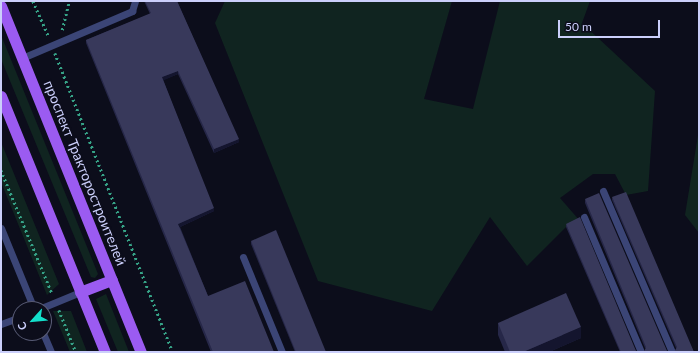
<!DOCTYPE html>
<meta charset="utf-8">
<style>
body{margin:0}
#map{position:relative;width:700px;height:353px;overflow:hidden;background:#0c0d1b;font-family:Lato,sans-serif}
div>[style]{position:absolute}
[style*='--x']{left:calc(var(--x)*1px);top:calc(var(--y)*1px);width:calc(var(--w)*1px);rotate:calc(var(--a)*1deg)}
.green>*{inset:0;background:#102420}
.path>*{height:2.5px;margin-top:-1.25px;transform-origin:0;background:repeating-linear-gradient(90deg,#36a387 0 2px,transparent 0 5px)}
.service>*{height:7px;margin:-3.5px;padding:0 3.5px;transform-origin:3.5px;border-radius:3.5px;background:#3b4576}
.primary>*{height:11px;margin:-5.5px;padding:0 5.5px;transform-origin:5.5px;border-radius:5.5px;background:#9b5bf1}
.wall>*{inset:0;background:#262748}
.shaded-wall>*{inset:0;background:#14152e}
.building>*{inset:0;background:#38395b}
span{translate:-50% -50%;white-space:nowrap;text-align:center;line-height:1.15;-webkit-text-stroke:4px #0c0d1b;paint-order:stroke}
.street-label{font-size:14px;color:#cbcffb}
.frame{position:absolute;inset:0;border:2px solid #cbcffb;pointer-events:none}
.north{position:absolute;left:12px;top:301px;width:40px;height:40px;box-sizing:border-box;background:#0c0d1b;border:1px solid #585b75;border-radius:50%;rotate:243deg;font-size:11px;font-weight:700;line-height:16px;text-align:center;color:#cbcffb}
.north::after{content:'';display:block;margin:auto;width:14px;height:18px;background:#13dfcb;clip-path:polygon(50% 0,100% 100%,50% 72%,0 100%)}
.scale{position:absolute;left:558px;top:20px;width:102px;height:18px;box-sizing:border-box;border:2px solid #cbcffb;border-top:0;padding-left:5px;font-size:12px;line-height:14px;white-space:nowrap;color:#cbcffb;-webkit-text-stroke:3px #0c0d1b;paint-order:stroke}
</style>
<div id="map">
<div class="green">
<i style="clip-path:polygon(225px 1px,452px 1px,424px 99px,473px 109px,500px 1px,590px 1px,582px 23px,655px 91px,648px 191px,626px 195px,615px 174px,593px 174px,560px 198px,580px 221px,566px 227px,527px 266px,490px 217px,432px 311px,318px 281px,215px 23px)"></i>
<i style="clip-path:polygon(1px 35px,98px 274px,95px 278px,91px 277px,1px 59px)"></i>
<i style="clip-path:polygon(699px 129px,699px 233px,685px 215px)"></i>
<i style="clip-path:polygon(1px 142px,59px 284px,47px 295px,1px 182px)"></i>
<i style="clip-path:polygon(106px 294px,129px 352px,118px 352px,96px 299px)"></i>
<i style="clip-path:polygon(53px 311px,71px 311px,87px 352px,70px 352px)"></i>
</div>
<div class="path">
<i style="--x:33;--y:1;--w:39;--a:66"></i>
<i style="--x:62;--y:30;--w:30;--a:-76"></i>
<i style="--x:55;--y:53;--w:321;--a:68.5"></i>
<i style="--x:1;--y:170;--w:133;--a:67.5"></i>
<i style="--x:59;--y:310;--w:45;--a:68"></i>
</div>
<div class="service">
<i style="--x:22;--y:58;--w:120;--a:-23.1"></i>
<i style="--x:132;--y:11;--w:10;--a:-73"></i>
<i style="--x:603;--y:191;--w:175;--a:66.8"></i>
<i style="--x:584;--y:217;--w:147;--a:67.1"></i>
<i style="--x:1;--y:228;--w:87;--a:67.8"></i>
<i style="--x:243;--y:257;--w:103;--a:67.7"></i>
<i style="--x:39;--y:309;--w:44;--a:-22.5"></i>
<i style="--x:1;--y:324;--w:20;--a:-20"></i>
<i style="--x:43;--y:333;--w:21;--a:67"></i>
</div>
<div class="primary">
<i style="--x:1;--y:6;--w:373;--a:68"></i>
<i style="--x:1;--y:96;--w:276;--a:67.9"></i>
<i style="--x:80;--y:292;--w:34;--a:-21"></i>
</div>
<div class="wall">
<i style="clip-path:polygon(144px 1px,177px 1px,239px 142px,214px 153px,178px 74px,163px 80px,214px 211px,180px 227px,208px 296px,274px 352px,211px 352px,86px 43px,86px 40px,150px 14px)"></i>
<i style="clip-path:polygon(612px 197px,694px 352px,676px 348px,612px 200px)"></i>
<i style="clip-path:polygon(585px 199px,667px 351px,645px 348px,585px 203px)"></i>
<i style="clip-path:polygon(566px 224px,636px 351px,640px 352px,620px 352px,566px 227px)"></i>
<i style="clip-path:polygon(251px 241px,326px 352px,295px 352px,251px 244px)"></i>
<i style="clip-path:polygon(498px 323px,581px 338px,549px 352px,505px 352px,498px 335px)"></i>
</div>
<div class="shaded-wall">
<i style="clip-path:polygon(178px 71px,178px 74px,162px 81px,162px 77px)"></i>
<i style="clip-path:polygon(239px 139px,239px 142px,214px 153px,214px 149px)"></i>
<i style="clip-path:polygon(214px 208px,214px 211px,178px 228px,178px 224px)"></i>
<i style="clip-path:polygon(581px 327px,581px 338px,549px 352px,523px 352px)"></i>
</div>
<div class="building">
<i style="clip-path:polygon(145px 1px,177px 1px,239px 139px,214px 149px,178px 71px,162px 77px,214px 208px,178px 224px,208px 296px,245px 281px,274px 352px,213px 352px,86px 40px,151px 13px)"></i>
<i style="clip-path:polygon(626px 192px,694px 352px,674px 352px,677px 347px,612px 197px)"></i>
<i style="clip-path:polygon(599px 193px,667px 351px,671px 352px,644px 352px,646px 347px,585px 199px)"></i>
<i style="clip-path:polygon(580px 217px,636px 351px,640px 352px,621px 352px,566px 224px)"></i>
<i style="clip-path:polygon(276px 230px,326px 352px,296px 352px,251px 241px)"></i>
<i style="clip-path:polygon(566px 293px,581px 327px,523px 352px,510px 352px,498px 323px)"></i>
</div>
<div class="street-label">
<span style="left:85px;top:173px;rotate:68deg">проспект Тракторостроителей</span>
</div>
<div class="frame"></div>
<div class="north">С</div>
<div class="scale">50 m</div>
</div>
